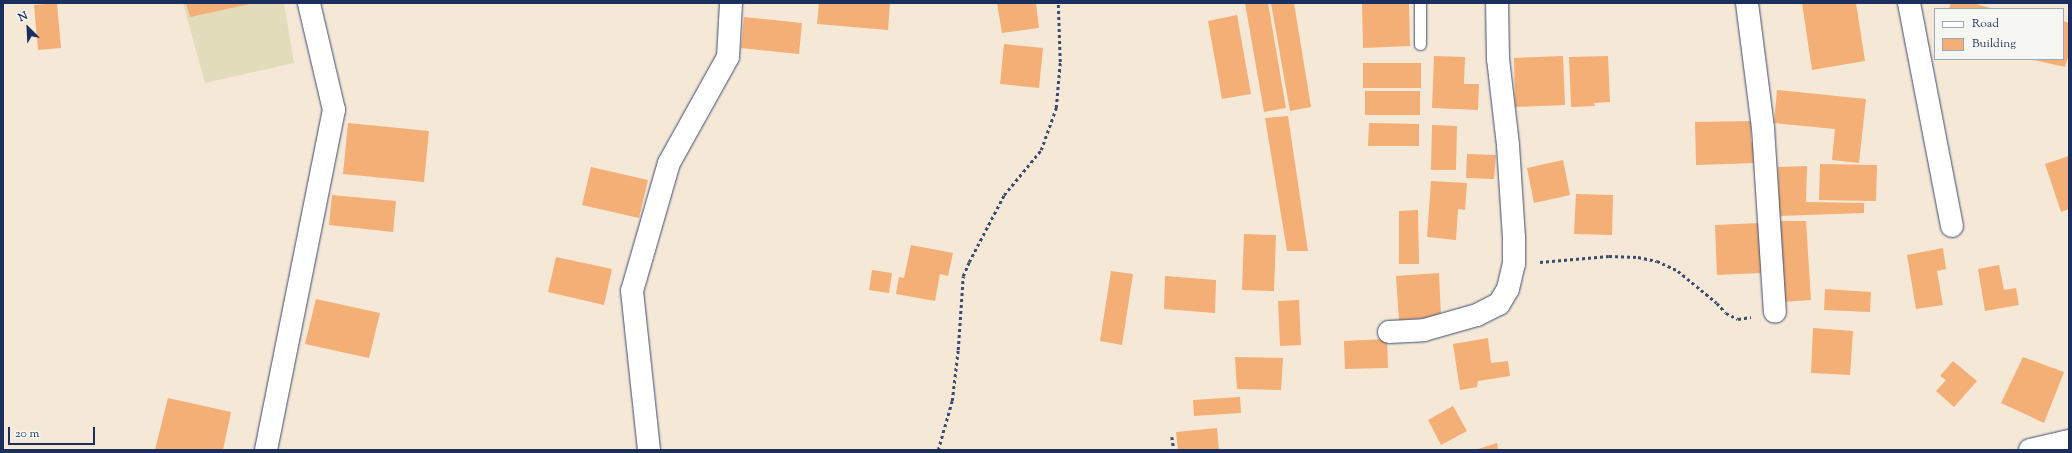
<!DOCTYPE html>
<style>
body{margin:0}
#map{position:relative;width:2072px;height:453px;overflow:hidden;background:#f5e8d7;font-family:"Sorts Mill Goudy",serif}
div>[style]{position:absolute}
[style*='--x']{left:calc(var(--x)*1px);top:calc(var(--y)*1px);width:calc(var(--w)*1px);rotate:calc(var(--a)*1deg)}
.built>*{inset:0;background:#e2dcba}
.building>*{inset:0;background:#f4af76}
.path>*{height:2.5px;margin-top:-1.25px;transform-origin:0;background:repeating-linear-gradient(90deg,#3c4b70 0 3px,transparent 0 6px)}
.roads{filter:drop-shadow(0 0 1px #3c4b70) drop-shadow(0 0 1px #3c4b70)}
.service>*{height:11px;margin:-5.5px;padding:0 5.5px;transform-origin:5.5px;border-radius:5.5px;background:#fff}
.minor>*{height:22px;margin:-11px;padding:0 11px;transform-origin:11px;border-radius:11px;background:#fff}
span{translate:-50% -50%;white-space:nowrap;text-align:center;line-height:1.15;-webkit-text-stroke:3px #f6f6f2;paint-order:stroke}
.frame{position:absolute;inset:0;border:4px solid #1b2f5e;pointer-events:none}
.legend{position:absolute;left:1934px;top:8px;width:130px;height:52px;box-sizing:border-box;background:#f6f6f2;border:1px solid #9ea6b7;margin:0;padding:5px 7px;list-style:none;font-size:12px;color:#1b2f5e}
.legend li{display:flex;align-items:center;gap:8px;height:20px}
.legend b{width:20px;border:1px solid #9ea6b7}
.north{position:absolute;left:8px;top:8px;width:40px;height:40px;-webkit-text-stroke:3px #f6f6f2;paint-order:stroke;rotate:336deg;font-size:11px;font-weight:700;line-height:16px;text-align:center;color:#1b2f5e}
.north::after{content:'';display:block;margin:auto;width:14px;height:18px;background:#1b2f5e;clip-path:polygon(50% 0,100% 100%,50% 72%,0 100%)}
.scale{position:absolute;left:8px;top:427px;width:87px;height:18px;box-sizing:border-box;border:2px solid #1b2f5e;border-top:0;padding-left:5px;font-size:12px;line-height:14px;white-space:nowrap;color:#1b2f5e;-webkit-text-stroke:3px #f6f6f2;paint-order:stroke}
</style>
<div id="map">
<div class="built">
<i style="clip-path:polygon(183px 3px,284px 3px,294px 63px,205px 83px)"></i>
</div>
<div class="building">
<i style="clip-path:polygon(57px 3px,61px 48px,38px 50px,34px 5px)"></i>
<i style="clip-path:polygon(186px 3px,250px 3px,250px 4px,190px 17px)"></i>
<i style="clip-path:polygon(819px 3px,890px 3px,888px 30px,817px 24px)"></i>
<i style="clip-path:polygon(997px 3px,1036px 3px,1039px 28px,1002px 33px)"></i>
<i style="clip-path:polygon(1245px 3px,1268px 3px,1286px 108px,1264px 112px)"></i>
<i style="clip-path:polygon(1271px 3px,1294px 3px,1311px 107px,1290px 111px)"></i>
<i style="clip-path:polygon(1362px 3px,1409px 3px,1410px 46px,1363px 48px)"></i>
<i style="clip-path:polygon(1802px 3px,1856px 3px,1865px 61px,1812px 70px)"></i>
<i style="clip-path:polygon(1951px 3px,1972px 3px,1994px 9px,1949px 9px)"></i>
<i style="clip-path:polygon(1237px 15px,1251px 94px,1222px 99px,1208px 21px)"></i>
<i style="clip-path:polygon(744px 17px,802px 23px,799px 54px,741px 48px)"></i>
<i style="clip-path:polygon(2063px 21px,2069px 23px,2069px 54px,2065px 67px,2034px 60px,2063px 59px)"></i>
<i style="clip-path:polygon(1004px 44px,1043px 48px,1039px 88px,1000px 84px)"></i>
<i style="clip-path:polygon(1434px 56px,1465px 57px,1464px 84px,1479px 84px,1478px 110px,1432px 108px)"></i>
<i style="clip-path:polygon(1563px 56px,1565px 105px,1515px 107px,1514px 58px)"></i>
<i style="clip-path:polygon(1608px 56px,1610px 102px,1594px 103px,1595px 106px,1571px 107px,1569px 57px)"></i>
<i style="clip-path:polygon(1363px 63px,1421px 63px,1421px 88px,1363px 88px)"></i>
<i style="clip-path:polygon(1777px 90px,1866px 99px,1859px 163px,1832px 160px,1835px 129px,1774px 123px)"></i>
<i style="clip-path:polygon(1365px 91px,1420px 91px,1420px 115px,1365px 115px)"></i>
<i style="clip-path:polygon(1288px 116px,1308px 251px,1287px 251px,1265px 118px)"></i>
<i style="clip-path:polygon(1751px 121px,1751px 142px,1756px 142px,1756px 163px,1696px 165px,1695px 122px)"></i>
<i style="clip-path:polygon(348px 123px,429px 131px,424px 182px,343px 174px)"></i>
<i style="clip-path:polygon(1369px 123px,1419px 124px,1419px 146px,1368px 146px)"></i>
<i style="clip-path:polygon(1432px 125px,1457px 126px,1456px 170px,1431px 170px)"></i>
<i style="clip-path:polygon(1467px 154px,1496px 155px,1494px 179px,1466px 178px)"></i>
<i style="clip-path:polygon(2069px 156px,2069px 209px,2061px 212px,2045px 164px)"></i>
<i style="clip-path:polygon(1563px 160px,1570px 195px,1534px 203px,1527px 168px)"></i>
<i style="clip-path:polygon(1820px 164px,1877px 165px,1876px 201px,1819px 200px)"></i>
<i style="clip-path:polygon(1807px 166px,1806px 202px,1864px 203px,1864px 213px,1779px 216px,1778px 167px)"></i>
<i style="clip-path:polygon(591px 167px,648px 180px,639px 218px,582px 205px)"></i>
<i style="clip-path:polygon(1431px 181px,1467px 183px,1465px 210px,1458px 209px,1456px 240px,1427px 237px)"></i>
<i style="clip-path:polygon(1576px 194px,1613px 195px,1612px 235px,1574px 234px)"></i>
<i style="clip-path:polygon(332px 195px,396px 201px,393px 232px,329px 225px)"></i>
<i style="clip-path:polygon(1418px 210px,1419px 264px,1399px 264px,1399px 211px)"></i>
<i style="clip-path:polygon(1777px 221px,1806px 221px,1811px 300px,1782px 302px)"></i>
<i style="clip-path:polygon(1760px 223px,1762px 273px,1717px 275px,1715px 225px)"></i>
<i style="clip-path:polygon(1244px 234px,1276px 235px,1274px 291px,1242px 290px)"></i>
<i style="clip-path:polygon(911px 245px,953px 253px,948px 276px,940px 274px,935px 301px,896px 294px,899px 277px,904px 278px)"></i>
<i style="clip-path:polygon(1943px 248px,1946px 269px,1937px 271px,1943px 305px,1916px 309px,1907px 255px)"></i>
<i style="clip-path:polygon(556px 257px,612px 269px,604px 305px,548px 292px)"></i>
<i style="clip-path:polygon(1999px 265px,2004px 290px,2016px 288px,2019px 305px,1985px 311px,1978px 269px)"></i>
<i style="clip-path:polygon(872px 270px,892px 273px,889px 293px,869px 290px)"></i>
<i style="clip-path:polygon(1111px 271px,1133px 274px,1122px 345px,1100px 341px)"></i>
<i style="clip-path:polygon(1439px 273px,1441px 317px,1399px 320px,1396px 276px)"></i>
<i style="clip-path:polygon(1165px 276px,1216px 280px,1215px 313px,1164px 309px)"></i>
<i style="clip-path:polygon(1825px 289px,1871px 292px,1870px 312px,1824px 310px)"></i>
<i style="clip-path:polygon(316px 299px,380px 313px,369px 358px,305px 344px)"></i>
<i style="clip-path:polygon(1299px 300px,1301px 345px,1280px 346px,1278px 301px)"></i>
<i style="clip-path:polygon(1813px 328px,1853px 331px,1850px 375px,1811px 373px)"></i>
<i style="clip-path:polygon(1488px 338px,1491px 363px,1508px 361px,1510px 376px,1478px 381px,1477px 387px,1460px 390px,1453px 344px)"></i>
<i style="clip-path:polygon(1387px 339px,1388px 368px,1345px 369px,1344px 341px)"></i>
<i style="clip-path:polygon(1235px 357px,1283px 358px,1281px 390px,1237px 389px)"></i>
<i style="clip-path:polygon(2023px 357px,2064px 372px,2044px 423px,2001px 403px)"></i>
<i style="clip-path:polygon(1953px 361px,1977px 381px,1954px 407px,1936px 391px,1946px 380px,1940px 376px)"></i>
<i style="clip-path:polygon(1240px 397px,1241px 413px,1194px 416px,1193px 400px)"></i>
<i style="clip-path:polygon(168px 398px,231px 412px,223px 450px,155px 450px)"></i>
<i style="clip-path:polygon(1453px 406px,1467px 431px,1441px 445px,1428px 420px)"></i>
<i style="clip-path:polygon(1217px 428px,1219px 450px,1178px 450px,1176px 432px)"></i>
<i style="clip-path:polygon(1497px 443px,1498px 450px,1475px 450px)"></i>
</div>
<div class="path">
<i style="--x:1540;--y:262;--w:69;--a:-5"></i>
<i style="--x:1609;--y:256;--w:29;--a:2"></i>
<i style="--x:1638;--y:257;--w:19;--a:12"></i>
<i style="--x:1657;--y:261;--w:23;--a:25"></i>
<i style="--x:1678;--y:271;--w:50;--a:39.4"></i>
<i style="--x:1717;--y:303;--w:13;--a:48"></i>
<i style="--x:1726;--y:313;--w:13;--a:27"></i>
<i style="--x:1738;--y:319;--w:13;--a:-9"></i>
<i style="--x:1172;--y:437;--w:13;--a:81"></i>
<i style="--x:938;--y:450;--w:51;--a:-74.1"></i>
<i style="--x:952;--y:401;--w:51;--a:-83.3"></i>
<i style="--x:958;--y:350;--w:74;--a:-86.1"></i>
<i style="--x:963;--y:276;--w:15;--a:-67"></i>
<i style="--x:969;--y:262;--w:76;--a:-62.4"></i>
<i style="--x:1004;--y:195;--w:58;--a:-50.6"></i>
<i style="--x:1041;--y:150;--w:45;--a:-70.3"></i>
<i style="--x:1056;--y:108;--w:46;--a:-85"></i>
<i style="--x:1060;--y:62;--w:59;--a:-91.9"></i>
</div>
<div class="roads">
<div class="service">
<i style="--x:1420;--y:3;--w:41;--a:90"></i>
</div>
<div class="minor">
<i style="--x:1747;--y:3;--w:126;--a:82.7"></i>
<i style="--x:1763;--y:128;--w:184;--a:86.3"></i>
<i style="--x:1909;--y:3;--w:227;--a:79.1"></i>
<i style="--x:1389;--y:332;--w:35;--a:-3"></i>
<i style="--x:1424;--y:330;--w:55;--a:-15.8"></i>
<i style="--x:1477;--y:315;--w:25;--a:-27"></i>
<i style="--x:1499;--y:304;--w:17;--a:-59"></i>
<i style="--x:1508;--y:289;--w:26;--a:-77"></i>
<i style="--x:1514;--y:264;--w:26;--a:-90"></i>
<i style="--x:1514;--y:238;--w:93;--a:-93.7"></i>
<i style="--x:1508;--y:145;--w:87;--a:-96.6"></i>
<i style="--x:1498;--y:59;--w:56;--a:-91"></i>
<i style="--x:266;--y:450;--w:347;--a:-78.7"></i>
<i style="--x:334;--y:110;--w:110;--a:-103.2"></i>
<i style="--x:649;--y:450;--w:160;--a:-96.1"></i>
<i style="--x:632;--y:291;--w:133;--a:-73.9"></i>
<i style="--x:669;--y:163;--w:121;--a:-60.9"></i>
<i style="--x:728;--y:57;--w:54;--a:-86.8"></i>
<i style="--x:2030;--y:450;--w:40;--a:-13"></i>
</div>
</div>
<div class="frame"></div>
<ul class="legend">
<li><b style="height:5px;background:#fff"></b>Road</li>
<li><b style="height:11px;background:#f4af76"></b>Building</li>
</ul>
<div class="north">N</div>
<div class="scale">20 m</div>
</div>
